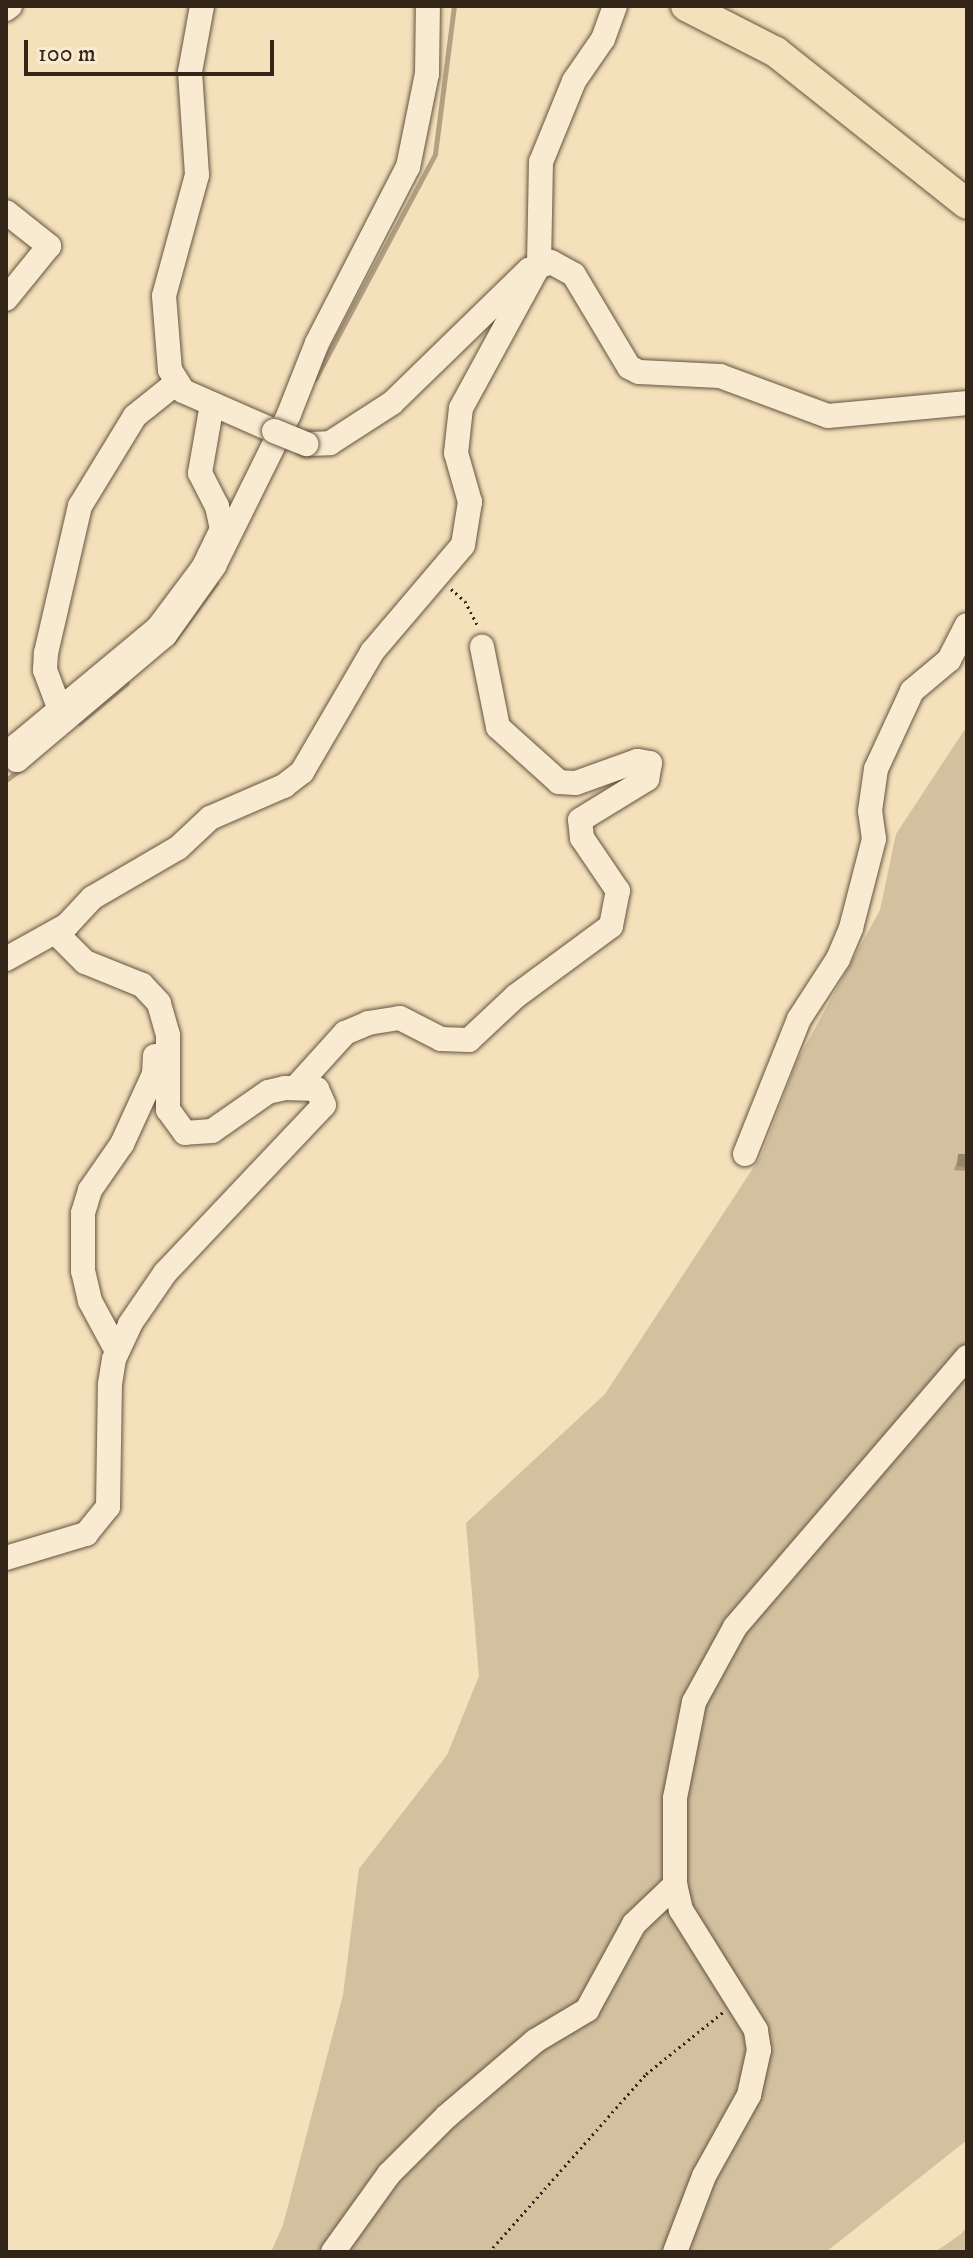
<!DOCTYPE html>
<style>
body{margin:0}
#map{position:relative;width:973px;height:2258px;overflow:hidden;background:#f4e0ba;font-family:"IM FELL DW Pica",serif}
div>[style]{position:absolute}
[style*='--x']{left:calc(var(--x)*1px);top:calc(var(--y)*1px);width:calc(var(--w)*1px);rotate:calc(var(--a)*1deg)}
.green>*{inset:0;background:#d3c09f}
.shadow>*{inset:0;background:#0003}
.stream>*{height:5px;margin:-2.5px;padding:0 2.5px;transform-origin:2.5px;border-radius:2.5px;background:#b3a083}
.building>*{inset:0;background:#98866d}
.path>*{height:3px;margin-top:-1.5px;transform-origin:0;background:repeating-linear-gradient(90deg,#342519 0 2px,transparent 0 6px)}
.roads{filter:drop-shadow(0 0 2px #645441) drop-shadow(0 0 2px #645441)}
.minor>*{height:24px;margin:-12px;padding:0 12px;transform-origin:12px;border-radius:12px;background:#f8ebd2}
.major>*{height:30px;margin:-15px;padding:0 15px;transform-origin:15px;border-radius:15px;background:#f4e0ba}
.bridges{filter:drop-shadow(0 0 2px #645441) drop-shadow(0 0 2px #645441)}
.minor-bridge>*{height:24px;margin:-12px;padding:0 12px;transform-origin:12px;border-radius:12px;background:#f8ebd2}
span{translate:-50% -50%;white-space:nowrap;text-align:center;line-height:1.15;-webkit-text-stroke:8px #f8ebd2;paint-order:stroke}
.frame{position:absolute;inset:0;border:8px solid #342519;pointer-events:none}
.scale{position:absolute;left:24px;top:40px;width:250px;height:36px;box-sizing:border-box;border:4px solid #342519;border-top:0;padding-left:10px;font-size:24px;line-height:28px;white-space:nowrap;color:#342519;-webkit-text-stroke:6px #f8ebd2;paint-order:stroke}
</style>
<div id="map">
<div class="green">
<i style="clip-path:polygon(967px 726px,967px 2140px,826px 2252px,271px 2252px,283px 2225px,343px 1995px,359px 1869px,447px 1755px,479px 1676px,466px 1523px,605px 1394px,761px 1156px,798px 1059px,880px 910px,896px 834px)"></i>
<i style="clip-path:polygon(967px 2227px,967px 2252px,935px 2252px,961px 2234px)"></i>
</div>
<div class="shadow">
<i style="clip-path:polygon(959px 1156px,967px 1156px,967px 1171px,954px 1170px)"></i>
</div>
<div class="stream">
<i style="--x:315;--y:379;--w:255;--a:-61.9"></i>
<i style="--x:435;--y:154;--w:149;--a:-82.7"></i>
<i style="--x:173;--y:642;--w:73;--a:-53.9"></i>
<i style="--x:79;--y:723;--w:62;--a:-39.8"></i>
<i style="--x:6;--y:780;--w:19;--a:-36"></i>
</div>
<div class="building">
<i style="clip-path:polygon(958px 1154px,967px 1154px,967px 1167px,957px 1166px)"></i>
</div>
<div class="path">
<i style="--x:451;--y:589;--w:18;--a:41"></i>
<i style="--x:465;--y:601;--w:29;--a:63"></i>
<i style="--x:489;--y:2252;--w:237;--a:-48.6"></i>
<i style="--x:646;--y:2074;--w:99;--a:-38.8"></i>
</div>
<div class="roads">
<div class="minor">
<i style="--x:202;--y:6;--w:67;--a:100.3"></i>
<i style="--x:190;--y:72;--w:103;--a:86.1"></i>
<i style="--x:197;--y:175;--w:125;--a:105.3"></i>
<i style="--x:164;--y:296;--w:74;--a:85.4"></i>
<i style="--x:170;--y:370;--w:25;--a:58"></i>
<i style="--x:183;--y:391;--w:99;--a:23.7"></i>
<i style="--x:6;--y:9;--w:5;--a:-37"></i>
<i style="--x:6;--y:212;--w:55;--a:38.3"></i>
<i style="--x:49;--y:246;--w:68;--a:129.1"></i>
<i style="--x:212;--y:404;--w:70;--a:99.9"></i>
<i style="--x:200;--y:473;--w:37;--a:63"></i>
<i style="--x:217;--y:506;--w:24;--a:78"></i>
<i style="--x:222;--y:529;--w:43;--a:116"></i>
<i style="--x:203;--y:568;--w:75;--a:126.9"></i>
<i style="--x:158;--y:628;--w:183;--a:140.3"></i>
<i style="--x:17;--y:745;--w:15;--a:90"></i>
<i style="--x:17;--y:760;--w:194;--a:-40.2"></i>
<i style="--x:165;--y:635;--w:85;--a:-54.6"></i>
<i style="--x:214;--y:566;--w:169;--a:-63.7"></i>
<i style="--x:289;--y:414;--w:76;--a:-68.5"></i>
<i style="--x:317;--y:343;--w:198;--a:-62.7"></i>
<i style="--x:408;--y:167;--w:95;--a:-78.5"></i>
<i style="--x:427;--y:74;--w:68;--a:-89.2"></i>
<i style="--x:307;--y:444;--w:23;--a:-2"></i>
<i style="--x:330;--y:443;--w:74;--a:-32.8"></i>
<i style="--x:392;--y:403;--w:191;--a:-44.2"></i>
<i style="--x:529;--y:270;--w:23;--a:-20"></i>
<i style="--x:551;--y:262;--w:26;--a:29"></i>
<i style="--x:574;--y:275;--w:107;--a:59.1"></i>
<i style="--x:629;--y:367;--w:11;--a:27"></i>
<i style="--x:639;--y:372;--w:81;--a:2.8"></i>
<i style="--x:720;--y:376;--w:115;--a:20.3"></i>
<i style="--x:828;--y:416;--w:140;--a:-5.3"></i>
<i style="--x:60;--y:710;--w:43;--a:-110.6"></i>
<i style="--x:45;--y:670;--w:17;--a:-87"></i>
<i style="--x:46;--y:653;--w:151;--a:-77"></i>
<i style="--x:80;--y:506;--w:105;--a:-58.6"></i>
<i style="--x:135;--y:416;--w:51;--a:-38.7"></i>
<i style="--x:6;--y:959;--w:70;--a:-29.1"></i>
<i style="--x:67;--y:925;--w:37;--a:-47"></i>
<i style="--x:92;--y:898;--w:99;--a:-30.2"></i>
<i style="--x:178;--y:848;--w:44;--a:-43.2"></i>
<i style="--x:210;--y:818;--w:81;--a:-23.4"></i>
<i style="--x:284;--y:786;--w:23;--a:-38"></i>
<i style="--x:302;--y:772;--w:139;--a:-59.7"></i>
<i style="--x:372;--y:652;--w:140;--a:-49.6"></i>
<i style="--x:463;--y:545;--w:44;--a:-80.8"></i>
<i style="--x:470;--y:502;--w:51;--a:-105.9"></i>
<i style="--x:456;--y:453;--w:45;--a:-83.7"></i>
<i style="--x:461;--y:408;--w:163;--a:-61.4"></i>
<i style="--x:539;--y:265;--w:103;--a:-88.9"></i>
<i style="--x:541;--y:162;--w:87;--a:-67.8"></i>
<i style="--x:574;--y:81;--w:51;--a:-55.4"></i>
<i style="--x:603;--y:39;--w:35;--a:-70"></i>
<i style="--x:297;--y:1086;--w:72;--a:-47.8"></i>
<i style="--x:345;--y:1033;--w:25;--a:-23"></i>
<i style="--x:368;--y:1023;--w:32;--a:-9"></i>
<i style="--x:400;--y:1018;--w:46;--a:27.1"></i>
<i style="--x:441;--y:1039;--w:28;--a:2"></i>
<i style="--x:469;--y:1040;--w:64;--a:-43.1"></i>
<i style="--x:516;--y:996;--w:118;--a:-36.4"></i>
<i style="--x:611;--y:926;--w:36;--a:-79"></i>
<i style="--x:618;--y:891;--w:64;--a:-124.2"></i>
<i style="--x:582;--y:838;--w:18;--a:-96"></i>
<i style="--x:580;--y:820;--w:79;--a:-31.5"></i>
<i style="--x:647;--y:779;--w:16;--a:-79"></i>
<i style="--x:650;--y:763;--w:13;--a:-171"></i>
<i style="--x:637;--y:761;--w:65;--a:160.2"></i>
<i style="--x:576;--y:783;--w:17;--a:-177"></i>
<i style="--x:559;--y:782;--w:82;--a:-138"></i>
<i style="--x:498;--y:727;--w:82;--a:-101.3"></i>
<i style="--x:745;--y:1154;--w:145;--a:-68.2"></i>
<i style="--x:799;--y:1019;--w:72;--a:-57"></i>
<i style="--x:838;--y:959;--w:34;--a:-67"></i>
<i style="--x:851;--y:928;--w:92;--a:-75.5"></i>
<i style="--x:874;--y:839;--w:28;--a:-98"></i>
<i style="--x:870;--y:811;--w:42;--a:-81.9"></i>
<i style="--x:876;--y:769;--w:86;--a:-65.2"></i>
<i style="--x:912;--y:691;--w:48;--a:-40"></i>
<i style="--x:949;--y:660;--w:39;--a:-63"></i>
<i style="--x:117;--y:1351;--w:57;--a:-118.4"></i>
<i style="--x:90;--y:1301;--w:31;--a:-103"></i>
<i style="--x:83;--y:1271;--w:58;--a:-90"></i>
<i style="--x:83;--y:1213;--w:24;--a:-73"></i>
<i style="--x:90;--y:1190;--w:56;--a:-55.2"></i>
<i style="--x:122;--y:1144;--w:77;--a:-65.4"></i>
<i style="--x:154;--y:1074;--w:18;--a:-87"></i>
<i style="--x:6;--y:1558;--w:84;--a:-16.7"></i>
<i style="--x:86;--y:1534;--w:35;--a:-51"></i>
<i style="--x:108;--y:1507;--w:123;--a:-89.1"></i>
<i style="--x:110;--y:1384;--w:25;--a:-81"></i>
<i style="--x:114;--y:1359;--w:38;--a:-65"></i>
<i style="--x:130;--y:1324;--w:62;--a:-55.5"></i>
<i style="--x:165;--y:1273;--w:231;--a:-46.6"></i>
<i style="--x:324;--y:1105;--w:17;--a:-114"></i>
<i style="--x:317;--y:1089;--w:32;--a:-178"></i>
<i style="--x:285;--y:1088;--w:17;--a:167"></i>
<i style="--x:268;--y:1092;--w:68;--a:145.1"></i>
<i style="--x:212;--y:1131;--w:27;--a:176"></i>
<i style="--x:185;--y:1133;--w:29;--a:-126"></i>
<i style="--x:168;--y:1110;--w:75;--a:-90"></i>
<i style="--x:168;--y:1035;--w:33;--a:-106"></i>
<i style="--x:159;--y:1003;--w:25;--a:-133"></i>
<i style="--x:142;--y:985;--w:61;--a:-158"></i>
<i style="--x:85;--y:962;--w:42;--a:-135"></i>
<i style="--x:333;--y:2252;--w:96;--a:-54.3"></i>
<i style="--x:389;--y:2174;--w:82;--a:-45"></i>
<i style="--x:447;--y:2116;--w:116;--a:-40.4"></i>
<i style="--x:535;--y:2041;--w:61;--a:-30.8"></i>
<i style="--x:587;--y:2010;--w:98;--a:-61.3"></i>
<i style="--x:634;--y:1924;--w:57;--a:-43.6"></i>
<i style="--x:675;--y:2252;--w:81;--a:-69.1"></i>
<i style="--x:704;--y:2176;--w:93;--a:-60.9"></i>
<i style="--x:749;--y:2095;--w:46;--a:-77.5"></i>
<i style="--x:759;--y:2050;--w:20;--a:-99"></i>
<i style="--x:756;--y:2030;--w:142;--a:-122"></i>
<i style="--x:681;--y:1910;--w:26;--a:-103"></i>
<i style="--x:675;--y:1885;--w:87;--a:-90"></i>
<i style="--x:675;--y:1798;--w:98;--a:-78.8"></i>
<i style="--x:694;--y:1702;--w:85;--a:-61.3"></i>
<i style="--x:735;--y:1627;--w:356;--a:-49.3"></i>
</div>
<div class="major">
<i style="--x:686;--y:6;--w:101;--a:27.1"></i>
<i style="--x:776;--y:52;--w:244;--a:38.5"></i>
</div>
</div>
<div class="bridges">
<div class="minor-bridge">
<i style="--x:274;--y:431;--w:35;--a:22"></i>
</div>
</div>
<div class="frame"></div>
<div class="scale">100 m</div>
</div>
